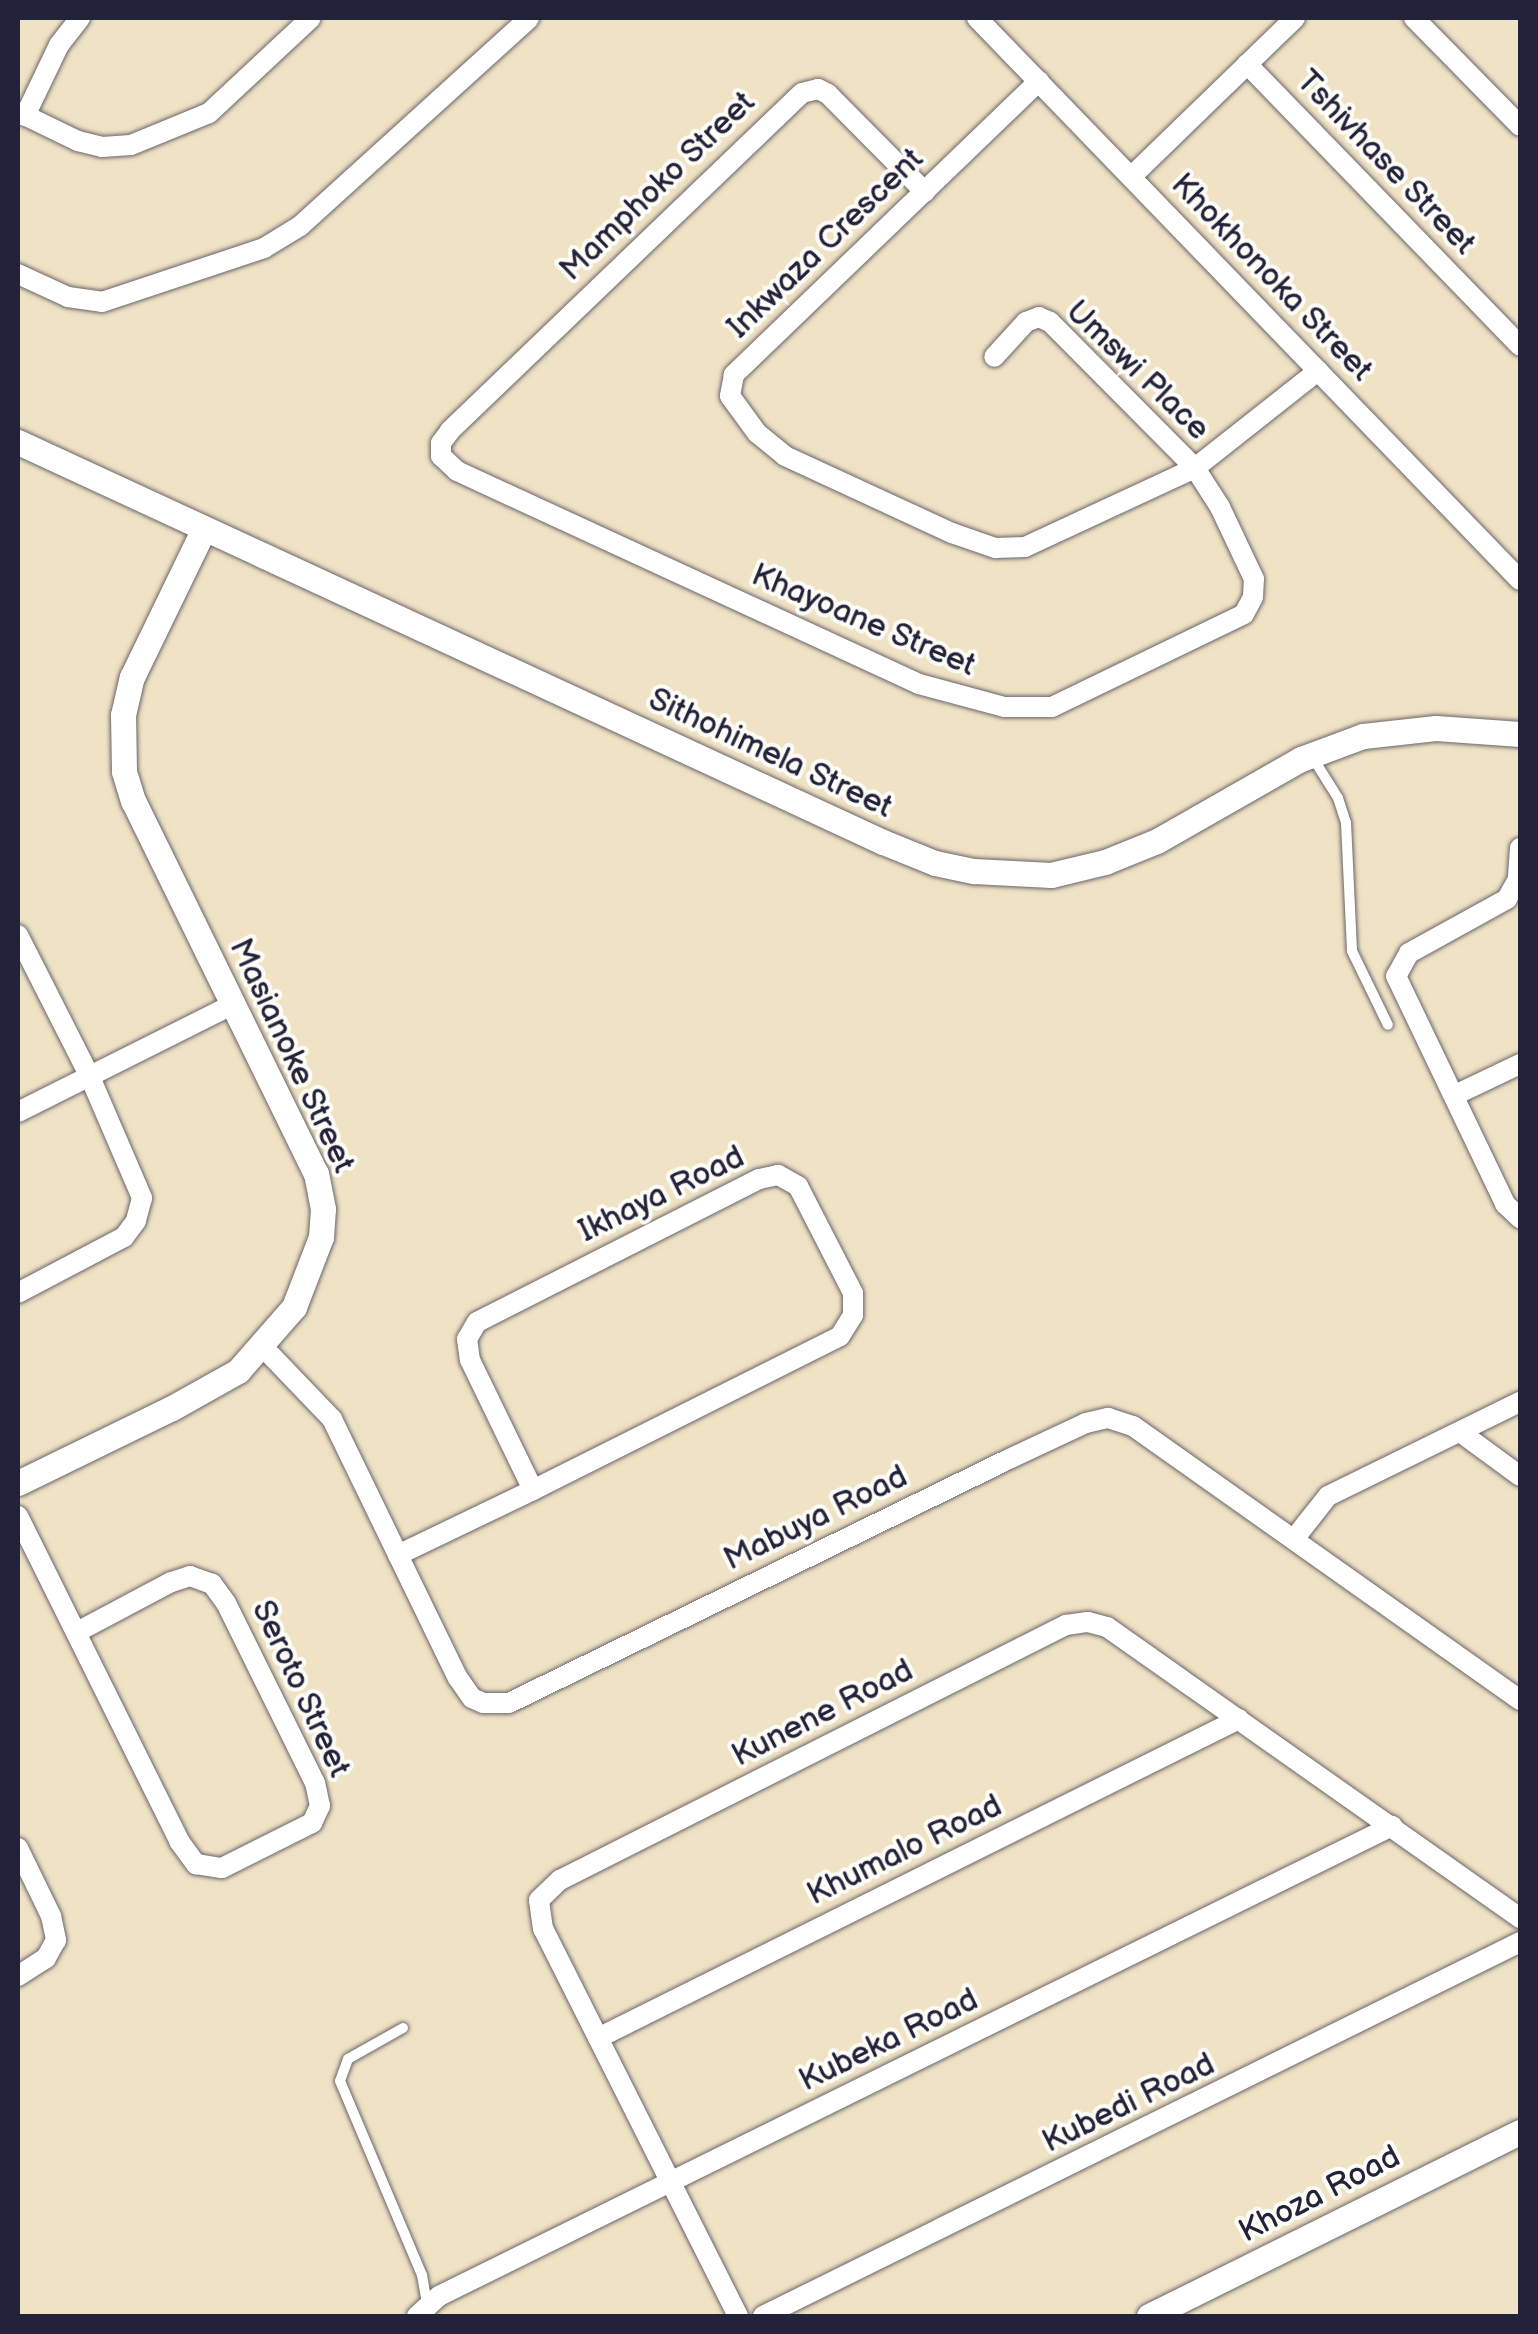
<!DOCTYPE html>
<style>
body{margin:0}
#map{position:relative;width:1538px;height:2334px;overflow:hidden;background:#f0e2c4;font-family:"Balsamiq Sans",sans-serif}
div>[style]{position:absolute}
[style*='--x']{left:calc(var(--x)*1px);top:calc(var(--y)*1px);width:calc(var(--w)*1px);rotate:calc(var(--a)*1deg)}
.roads{filter:drop-shadow(0 0 2px #6a656b) drop-shadow(0 0 2px #6a656b)}
.service>*{height:10px;margin:-5px;padding:0 5px;transform-origin:5px;border-radius:5px;background:#fff}
.minor>*{height:20px;margin:-10px;padding:0 10px;transform-origin:10px;border-radius:10px;background:#fff}
.tertiary>*{height:25px;margin:-12.5px;padding:0 12.5px;transform-origin:12.5px;border-radius:12.5px;background:#fff}
span{translate:-50% -50%;white-space:nowrap;text-align:center;line-height:1.15;-webkit-text-stroke:8px #fdfcf7;paint-order:stroke}
.street-label{font-size:32px;color:#22223b}
.frame{position:absolute;inset:0;border:20px solid #22223b;pointer-events:none}
</style>
<div id="map">
<div class="roads">
<div class="service">
<i style="--x:1311;--y:755;--w:51;--a:57.9"></i>
<i style="--x:1338;--y:798;--w:26;--a:72"></i>
<i style="--x:1346;--y:823;--w:128;--a:87.3"></i>
<i style="--x:1352;--y:951;--w:82;--a:64.1"></i>
<i style="--x:403;--y:2028;--w:63;--a:150.6"></i>
<i style="--x:348;--y:2059;--w:23;--a:110"></i>
<i style="--x:340;--y:2081;--w:211;--a:67.1"></i>
<i style="--x:422;--y:2275;--w:28;--a:80"></i>
</div>
<div class="minor">
<i style="--x:977;--y:18;--w:781;--a:45.99"></i>
<i style="--x:1414;--y:18;--w:151;--a:45.5"></i>
<i style="--x:1247;--y:64;--w:392;--a:45.9"></i>
<i style="--x:1039;--y:81;--w:424;--a:136.1"></i>
<i style="--x:734;--y:375;--w:21;--a:101"></i>
<i style="--x:730;--y:396;--w:46;--a:53.9"></i>
<i style="--x:757;--y:433;--w:36;--a:39"></i>
<i style="--x:785;--y:456;--w:184;--a:24.8"></i>
<i style="--x:952;--y:533;--w:46;--a:19.2"></i>
<i style="--x:995;--y:548;--w:30;--a:-2"></i>
<i style="--x:1025;--y:547;--w:187;--a:-24.9"></i>
<i style="--x:1195;--y:468;--w:157;--a:-38.3"></i>
<i style="--x:18;--y:112;--w:67;--a:25.8"></i>
<i style="--x:78;--y:141;--w:25;--a:14"></i>
<i style="--x:102;--y:147;--w:29;--a:-4"></i>
<i style="--x:131;--y:145;--w:84;--a:-22.3"></i>
<i style="--x:209;--y:113;--w:139;--a:-43"></i>
<i style="--x:25;--y:116;--w:79;--a:-64.4"></i>
<i style="--x:59;--y:45;--w:34;--a:-52"></i>
<i style="--x:1132;--y:176;--w:227;--a:-44.1"></i>
<i style="--x:925;--y:192;--w:138;--a:-134.7"></i>
<i style="--x:828;--y:94;--w:11;--a:-153"></i>
<i style="--x:818;--y:89;--w:16;--a:166"></i>
<i style="--x:802;--y:93;--w:488;--a:136.2"></i>
<i style="--x:450;--y:431;--w:15;--a:127"></i>
<i style="--x:441;--y:443;--w:13;--a:90"></i>
<i style="--x:441;--y:456;--w:22;--a:43"></i>
<i style="--x:457;--y:471;--w:509;--a:24.75"></i>
<i style="--x:919;--y:684;--w:88;--a:15.1"></i>
<i style="--x:1004;--y:707;--w:48;--a:0"></i>
<i style="--x:1052;--y:707;--w:213;--a:-25.8"></i>
<i style="--x:1244;--y:614;--w:19;--a:-62"></i>
<i style="--x:1253;--y:597;--w:18;--a:-87"></i>
<i style="--x:1254;--y:579;--w:80;--a:-115.3"></i>
<i style="--x:1220;--y:507;--w:46;--a:-122.7"></i>
<i style="--x:1195;--y:468;--w:206;--a:-134.8"></i>
<i style="--x:1050;--y:322;--w:12;--a:-156"></i>
<i style="--x:1039;--y:317;--w:14;--a:159"></i>
<i style="--x:1026;--y:322;--w:47;--a:132.4"></i>
<i style="--x:18;--y:274;--w:55;--a:24.7"></i>
<i style="--x:68;--y:297;--w:34;--a:8"></i>
<i style="--x:102;--y:302;--w:171;--a:-18.4"></i>
<i style="--x:264;--y:248;--w:42;--a:-31.4"></i>
<i style="--x:300;--y:226;--w:309;--a:-42.2"></i>
<i style="--x:1520;--y:848;--w:31;--a:94"></i>
<i style="--x:1518;--y:879;--w:23;--a:119"></i>
<i style="--x:1507;--y:899;--w:112;--a:151.1"></i>
<i style="--x:1409;--y:953;--w:26;--a:119"></i>
<i style="--x:1396;--y:976;--w:253;--a:64.4"></i>
<i style="--x:1505;--y:1204;--w:21;--a:43"></i>
<i style="--x:18;--y:935;--w:159;--a:63.1"></i>
<i style="--x:90;--y:1077;--w:132;--a:66.7"></i>
<i style="--x:142;--y:1198;--w:24;--a:105"></i>
<i style="--x:136;--y:1221;--w:20;--a:127"></i>
<i style="--x:124;--y:1237;--w:120;--a:152.2"></i>
<i style="--x:1455;--y:1095;--w:72;--a:-25.5"></i>
<i style="--x:18;--y:1112;--w:241;--a:-26.6"></i>
<i style="--x:263;--y:1347;--w:100;--a:46.2"></i>
<i style="--x:332;--y:1419;--w:288;--a:64.1"></i>
<i style="--x:458;--y:1678;--w:24;--a:55"></i>
<i style="--x:472;--y:1698;--w:12;--a:24"></i>
<i style="--x:483;--y:1703;--w:26;--a:0"></i>
<i style="--x:509;--y:1703;--w:556;--a:-26.01"></i>
<i style="--x:1009;--y:1459;--w:85;--a:-25.1"></i>
<i style="--x:1086;--y:1423;--w:23;--a:-13"></i>
<i style="--x:1108;--y:1418;--w:26;--a:18"></i>
<i style="--x:1133;--y:1426;--w:474;--a:35.3"></i>
<i style="--x:1460;--y:1432;--w:74;--a:36.3"></i>
<i style="--x:18;--y:1516;--w:363;--a:63.6"></i>
<i style="--x:179;--y:1841;--w:29;--a:54"></i>
<i style="--x:196;--y:1864;--w:26;--a:9"></i>
<i style="--x:222;--y:1868;--w:101;--a:-26.6"></i>
<i style="--x:312;--y:1823;--w:19;--a:-65"></i>
<i style="--x:320;--y:1806;--w:24;--a:-102"></i>
<i style="--x:315;--y:1783;--w:201;--a:-116.3"></i>
<i style="--x:226;--y:1603;--w:24;--a:-126"></i>
<i style="--x:212;--y:1584;--w:23;--a:-160"></i>
<i style="--x:190;--y:1576;--w:20;--a:162"></i>
<i style="--x:171;--y:1582;--w:106;--a:152"></i>
<i style="--x:1294;--y:1539;--w:55;--a:-51.7"></i>
<i style="--x:1328;--y:1496;--w:214;--a:-26.1"></i>
<i style="--x:398;--y:1555;--w:150;--a:-25.7"></i>
<i style="--x:533;--y:1490;--w:343;--a:-26.6"></i>
<i style="--x:840;--y:1336;--w:25;--a:-58"></i>
<i style="--x:853;--y:1315;--w:22;--a:-90"></i>
<i style="--x:853;--y:1293;--w:120;--a:-117.2"></i>
<i style="--x:798;--y:1186;--w:23;--a:-151"></i>
<i style="--x:778;--y:1175;--w:19;--a:168"></i>
<i style="--x:759;--y:1179;--w:316;--a:153.1"></i>
<i style="--x:477;--y:1322;--w:20;--a:120"></i>
<i style="--x:467;--y:1339;--w:21;--a:82"></i>
<i style="--x:470;--y:1360;--w:144;--a:64.1"></i>
<i style="--x:18;--y:1848;--w:76;--a:64.1"></i>
<i style="--x:51;--y:1916;--w:25;--a:78"></i>
<i style="--x:56;--y:1940;--w:21;--a:119"></i>
<i style="--x:46;--y:1958;--w:33;--a:147"></i>
<i style="--x:598;--y:2038;--w:716;--a:-26.46"></i>
<i style="--x:417;--y:2316;--w:30;--a:-42"></i>
<i style="--x:439;--y:2296;--w:1063;--a:-26.25"></i>
<i style="--x:738;--y:2316;--w:433;--a:-116.7"></i>
<i style="--x:543;--y:1929;--w:29;--a:-98"></i>
<i style="--x:539;--y:1900;--w:29;--a:-44"></i>
<i style="--x:560;--y:1880;--w:567;--a:-26.75"></i>
<i style="--x:1066;--y:1625;--w:22;--a:-8"></i>
<i style="--x:1088;--y:1622;--w:20;--a:15"></i>
<i style="--x:1107;--y:1627;--w:505;--a:35.17"></i>
<i style="--x:763;--y:2316;--w:844;--a:-26.29"></i>
</div>
<div class="tertiary">
<i style="--x:18;--y:442;--w:953;--a:24.82"></i>
<i style="--x:883;--y:842;--w:56;--a:22"></i>
<i style="--x:935;--y:863;--w:40;--a:12"></i>
<i style="--x:974;--y:871;--w:77;--a:3"></i>
<i style="--x:1051;--y:875;--w:56;--a:-13.5"></i>
<i style="--x:1105;--y:862;--w:56;--a:-22"></i>
<i style="--x:1157;--y:841;--w:166;--a:-29.7"></i>
<i style="--x:1301;--y:759;--w:66;--a:-20.4"></i>
<i style="--x:1363;--y:736;--w:73;--a:-6.3"></i>
<i style="--x:1436;--y:728;--w:84;--a:4.1"></i>
<i style="--x:18;--y:1483;--w:171;--a:-26"></i>
<i style="--x:172;--y:1408;--w:76;--a:-29.3"></i>
<i style="--x:238;--y:1371;--w:85;--a:-48.8"></i>
<i style="--x:294;--y:1307;--w:75;--a:-68.9"></i>
<i style="--x:321;--y:1237;--w:28;--a:-86"></i>
<i style="--x:323;--y:1209;--w:36;--a:-101"></i>
<i style="--x:316;--y:1174;--w:415;--a:-116.1"></i>
<i style="--x:133;--y:801;--w:31;--a:-107"></i>
<i style="--x:124;--y:771;--w:56;--a:-91"></i>
<i style="--x:123;--y:715;--w:39;--a:-77"></i>
<i style="--x:132;--y:677;--w:165;--a:-64.1"></i>
<i style="--x:1149;--y:2316;--w:414;--a:-26.4"></i>
</div>
</div>
<div class="street-label">
<span style="left:1385px;top:163px;rotate:46deg">Tshivhase Street</span>
<span style="left:658px;top:187px;rotate:-44deg">Mamphoko Street</span>
<span style="left:826px;top:244px;rotate:-44deg">Inkwaza Crescent</span>
<span style="left:1271px;top:278px;rotate:46deg">Khokhonoka Street</span>
<span style="left:1137px;top:371px;rotate:44deg">Umswi Place</span>
<span style="left:863px;top:621px;rotate:23deg">Khayoane Street</span>
<span style="left:770px;top:754px;rotate:25deg">Sithohimela Street</span>
<span style="left:291px;top:1056px;rotate:65deg">Masianoke Street</span>
<span style="left:662px;top:1195px;rotate:-26deg">Ikhaya Road</span>
<span style="left:816px;top:1519px;rotate:-26deg">Mabuya Road</span>
<span style="left:300px;top:1689px;rotate:65deg">Seroto Street</span>
<span style="left:823px;top:1714px;rotate:-27deg">Kunene Road</span>
<span style="left:905px;top:1851px;rotate:-26deg">Khumalo Road</span>
<span style="left:889px;top:2041px;rotate:-26deg">Kubeka Road</span>
<span style="left:1129px;top:2104px;rotate:-26deg">Kubedi Road</span>
<span style="left:1320px;top:2195px;rotate:-27deg">Khoza Road</span>
</div>
<div class="frame"></div>
</div>
